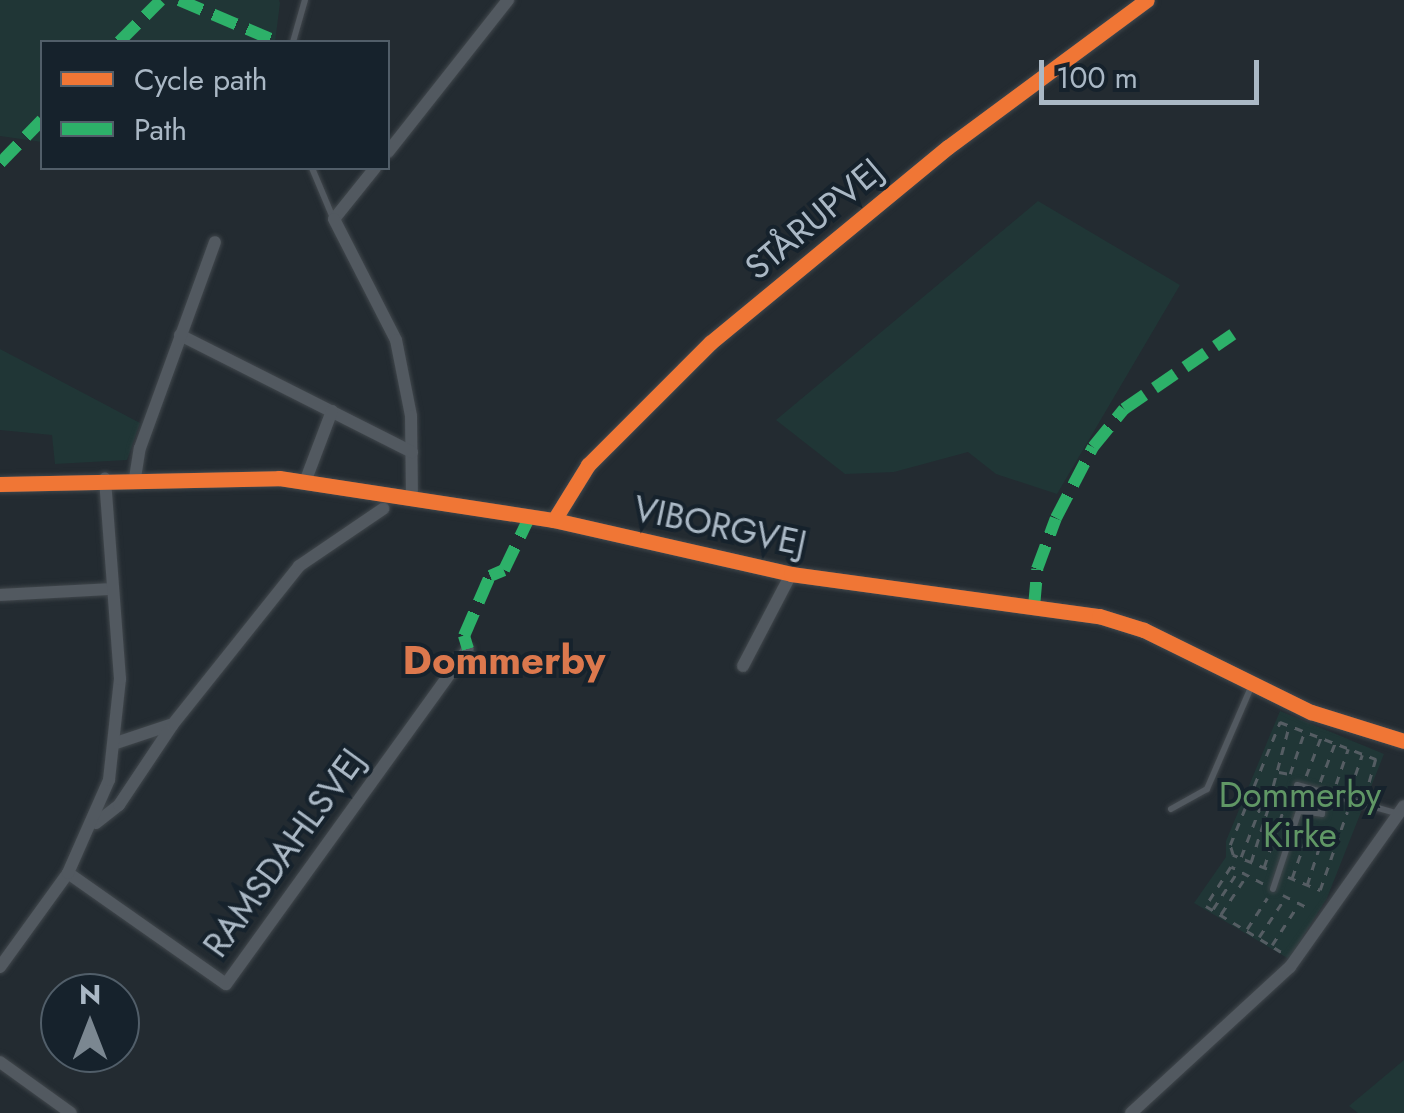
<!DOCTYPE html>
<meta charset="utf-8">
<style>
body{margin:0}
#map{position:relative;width:1404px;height:1113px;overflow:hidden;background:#232b31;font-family:Jost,sans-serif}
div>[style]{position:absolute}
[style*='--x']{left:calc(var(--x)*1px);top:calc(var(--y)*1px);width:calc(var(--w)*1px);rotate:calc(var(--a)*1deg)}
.green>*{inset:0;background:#203636}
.path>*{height:2.5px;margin-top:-1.25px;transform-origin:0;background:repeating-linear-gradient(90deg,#555d63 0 8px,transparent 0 16px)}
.roads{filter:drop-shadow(0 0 2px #41474c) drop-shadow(0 0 2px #41474c)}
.service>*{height:6px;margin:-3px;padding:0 3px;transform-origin:3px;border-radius:3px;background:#525960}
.minor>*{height:12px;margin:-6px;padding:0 6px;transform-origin:6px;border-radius:6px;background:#525960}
.tertiary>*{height:15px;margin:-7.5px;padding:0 7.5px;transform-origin:7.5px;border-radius:7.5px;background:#525960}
.quiet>*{height:12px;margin-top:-6px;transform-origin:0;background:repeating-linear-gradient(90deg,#2db169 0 25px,transparent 0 37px)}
.cycleway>*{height:15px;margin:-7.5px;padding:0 7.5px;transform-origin:7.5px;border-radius:7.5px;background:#f07635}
span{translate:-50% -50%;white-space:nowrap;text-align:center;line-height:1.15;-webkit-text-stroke:8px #16222c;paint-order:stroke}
.street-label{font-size:35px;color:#aab8c5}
.park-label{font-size:35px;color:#609765}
.quarter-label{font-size:40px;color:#dc784d;font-weight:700}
.legend{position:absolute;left:40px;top:40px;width:350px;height:130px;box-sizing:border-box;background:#16222c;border:2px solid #515e69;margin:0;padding:12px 18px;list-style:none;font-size:30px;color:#aab8c5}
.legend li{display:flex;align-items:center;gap:20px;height:50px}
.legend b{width:50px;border:2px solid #515e69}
.north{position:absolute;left:40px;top:973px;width:100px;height:100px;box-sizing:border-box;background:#16222c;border:2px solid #515e69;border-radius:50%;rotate:0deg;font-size:28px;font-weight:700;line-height:40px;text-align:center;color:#aab8c5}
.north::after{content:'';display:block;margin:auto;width:35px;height:45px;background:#7b8791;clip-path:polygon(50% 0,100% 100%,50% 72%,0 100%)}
.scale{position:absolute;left:1039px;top:60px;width:220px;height:45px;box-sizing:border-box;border:5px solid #aab8c5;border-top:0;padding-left:12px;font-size:30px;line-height:35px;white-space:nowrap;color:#aab8c5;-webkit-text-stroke:8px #16222c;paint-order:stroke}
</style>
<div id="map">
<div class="green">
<i style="clip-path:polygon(0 0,279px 0,280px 3px,275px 42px,42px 42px,42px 142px,0 136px)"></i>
<i style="clip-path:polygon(1038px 201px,1180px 285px,1057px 494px,996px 474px,968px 452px,894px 472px,845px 474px,776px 420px)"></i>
<i style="clip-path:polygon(0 349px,140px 423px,127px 460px,55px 464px,52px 435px,0 430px)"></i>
<i style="clip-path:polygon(1280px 711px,1384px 754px,1327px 898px,1289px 959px,1194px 903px,1226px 857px,1226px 841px)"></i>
<i style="clip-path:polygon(1404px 1060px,1404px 1113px,1358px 1113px,1349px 1106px)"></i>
</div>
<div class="path">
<i style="--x:1279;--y:772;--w:11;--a:10"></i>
<i style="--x:1290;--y:774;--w:46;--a:-71.2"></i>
<i style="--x:1306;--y:776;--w:42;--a:-69"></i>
<i style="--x:1320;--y:782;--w:42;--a:-69"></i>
<i style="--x:1336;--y:784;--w:37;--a:-71"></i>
<i style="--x:1254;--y:790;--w:17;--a:10"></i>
<i style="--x:1350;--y:790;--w:37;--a:-71"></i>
<i style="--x:1241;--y:857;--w:56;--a:-69"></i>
<i style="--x:1261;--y:805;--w:9;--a:-27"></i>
<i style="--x:1269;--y:801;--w:78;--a:-75.1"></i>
<i style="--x:1251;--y:862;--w:63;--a:-72.4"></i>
<i style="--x:1264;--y:867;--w:62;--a:-71.3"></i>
<i style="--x:1267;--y:869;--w:37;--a:-158"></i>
<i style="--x:1233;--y:855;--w:10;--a:-107"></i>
<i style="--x:1230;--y:845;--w:133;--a:-67.9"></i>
<i style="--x:1280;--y:722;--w:103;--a:21.1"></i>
<i style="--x:1376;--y:759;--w:35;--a:106"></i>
<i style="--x:1288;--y:877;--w:35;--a:22"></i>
<i style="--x:1320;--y:890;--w:83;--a:-70.9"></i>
<i style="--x:1292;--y:878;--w:57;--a:-70.6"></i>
<i style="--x:1263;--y:884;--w:36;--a:-152"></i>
<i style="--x:1231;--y:867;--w:46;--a:122.7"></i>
<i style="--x:1206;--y:906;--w:90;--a:31.4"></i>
<i style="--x:1307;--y:885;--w:62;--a:-72.1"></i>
<i style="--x:1283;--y:895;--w:30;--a:27"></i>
<i style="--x:1213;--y:909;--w:45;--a:-56.7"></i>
<i style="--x:1221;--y:914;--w:47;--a:-56.3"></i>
<i style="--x:1247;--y:929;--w:37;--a:-57"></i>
<i style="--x:1259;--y:937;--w:47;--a:-56.3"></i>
<i style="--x:1272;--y:945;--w:48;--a:-57"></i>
</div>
<div class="roads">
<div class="service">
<i style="--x:293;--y:42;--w:44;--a:-74.1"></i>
<i style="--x:312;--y:168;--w:54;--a:67.2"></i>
<i style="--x:1297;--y:785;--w:103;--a:15.8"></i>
<i style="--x:1171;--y:809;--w:41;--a:-29.1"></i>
<i style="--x:1207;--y:789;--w:113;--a:-66.6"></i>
<i style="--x:1273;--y:889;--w:82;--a:-71.6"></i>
<i style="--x:1299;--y:811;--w:23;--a:7"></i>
<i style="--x:1322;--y:814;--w:22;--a:-87"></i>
</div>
<div class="minor">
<i style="--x:388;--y:152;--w:194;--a:-51.7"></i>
<i style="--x:375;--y:168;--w:65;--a:128.8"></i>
<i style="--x:334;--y:219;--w:136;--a:62.9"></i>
<i style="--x:396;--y:340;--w:77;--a:78.8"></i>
<i style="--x:411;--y:416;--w:80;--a:89.3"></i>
<i style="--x:180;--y:335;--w:260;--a:26.8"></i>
<i style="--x:135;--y:478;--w:30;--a:-81"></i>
<i style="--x:140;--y:448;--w:219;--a:-70"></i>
<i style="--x:305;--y:482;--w:76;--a:-69.2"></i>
<i style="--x:0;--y:595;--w:112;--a:-3.1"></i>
<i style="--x:743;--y:666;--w:104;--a:-62.4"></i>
<i style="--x:116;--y:743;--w:57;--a:-18.4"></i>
<i style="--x:96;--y:823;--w:29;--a:-38"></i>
<i style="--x:119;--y:805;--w:97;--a:-56.3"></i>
<i style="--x:173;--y:724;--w:202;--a:-51.4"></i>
<i style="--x:299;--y:566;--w:102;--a:-34.2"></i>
<i style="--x:68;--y:873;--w:193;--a:35.1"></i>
<i style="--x:226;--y:984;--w:413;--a:-54.2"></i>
<i style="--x:0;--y:967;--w:116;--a:-54.1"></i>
<i style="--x:68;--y:873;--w:102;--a:-66.2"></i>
<i style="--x:109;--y:780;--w:102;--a:-83.8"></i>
<i style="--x:120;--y:679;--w:201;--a:-94.3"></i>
<i style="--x:0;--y:1062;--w:87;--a:35.7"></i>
<i style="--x:1131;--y:1113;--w:216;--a:-42.6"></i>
<i style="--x:1290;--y:967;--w:197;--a:-54.7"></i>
</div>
<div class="tertiary">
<i style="--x:0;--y:484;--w:279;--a:-1.2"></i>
<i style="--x:279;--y:478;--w:278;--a:8.7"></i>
<i style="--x:554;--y:520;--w:243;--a:12.8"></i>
<i style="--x:791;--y:574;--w:311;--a:7.8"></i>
<i style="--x:1099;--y:616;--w:47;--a:17.3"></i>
<i style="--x:1144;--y:630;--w:186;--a:26.2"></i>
<i style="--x:1311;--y:712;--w:97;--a:17.3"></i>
<i style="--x:554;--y:520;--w:65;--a:-58.3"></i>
<i style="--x:588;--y:465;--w:173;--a:-45"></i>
<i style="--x:710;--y:343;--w:308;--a:-39.5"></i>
<i style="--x:948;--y:147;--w:247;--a:-36.5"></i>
</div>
</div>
<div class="quiet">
<i style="--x:179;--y:0;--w:108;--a:23"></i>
<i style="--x:119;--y:42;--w:59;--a:-45"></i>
<i style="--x:0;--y:163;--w:60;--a:-45.7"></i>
<i style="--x:1034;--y:607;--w:38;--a:-85"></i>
<i style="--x:1037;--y:569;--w:54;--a:-69.6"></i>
<i style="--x:1056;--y:518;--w:80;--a:-62.5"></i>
<i style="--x:1093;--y:447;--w:49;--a:-50.8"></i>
<i style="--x:1124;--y:409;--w:132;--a:-34.5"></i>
<i style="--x:468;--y:649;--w:14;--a:-107"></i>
<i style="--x:464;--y:636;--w:65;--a:-66.6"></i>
<i style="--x:490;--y:576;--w:15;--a:-23"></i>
<i style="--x:504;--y:570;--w:60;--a:-64.3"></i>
</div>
<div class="cycleway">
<i style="--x:0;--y:484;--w:279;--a:-1.2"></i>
<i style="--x:279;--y:478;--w:278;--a:8.7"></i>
<i style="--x:554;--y:520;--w:243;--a:12.8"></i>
<i style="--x:791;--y:574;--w:311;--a:7.8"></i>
<i style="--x:1099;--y:616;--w:47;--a:17.3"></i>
<i style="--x:1144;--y:630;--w:186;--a:26.2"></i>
<i style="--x:1311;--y:712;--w:97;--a:17.3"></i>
<i style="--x:554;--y:520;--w:65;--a:-58.3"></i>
<i style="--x:588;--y:465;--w:173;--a:-45"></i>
<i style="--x:710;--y:343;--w:308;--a:-39.5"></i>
<i style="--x:948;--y:147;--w:247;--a:-36.5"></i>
</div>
<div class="street-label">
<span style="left:814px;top:219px;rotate:-40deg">STÅRUPVEJ</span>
<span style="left:720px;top:526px;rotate:12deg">VIBORGVEJ</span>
<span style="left:284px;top:853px;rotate:-54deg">RAMSDAHLSVEJ</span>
</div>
<div class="park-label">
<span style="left:1300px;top:815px">Dommerby<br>Kirke</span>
</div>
<div class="quarter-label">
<span style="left:504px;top:660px">Dommerby</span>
</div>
<ul class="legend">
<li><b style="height:12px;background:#f07635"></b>Cycle path</li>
<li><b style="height:12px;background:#2db169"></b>Path</li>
</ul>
<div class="north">N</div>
<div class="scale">100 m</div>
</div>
